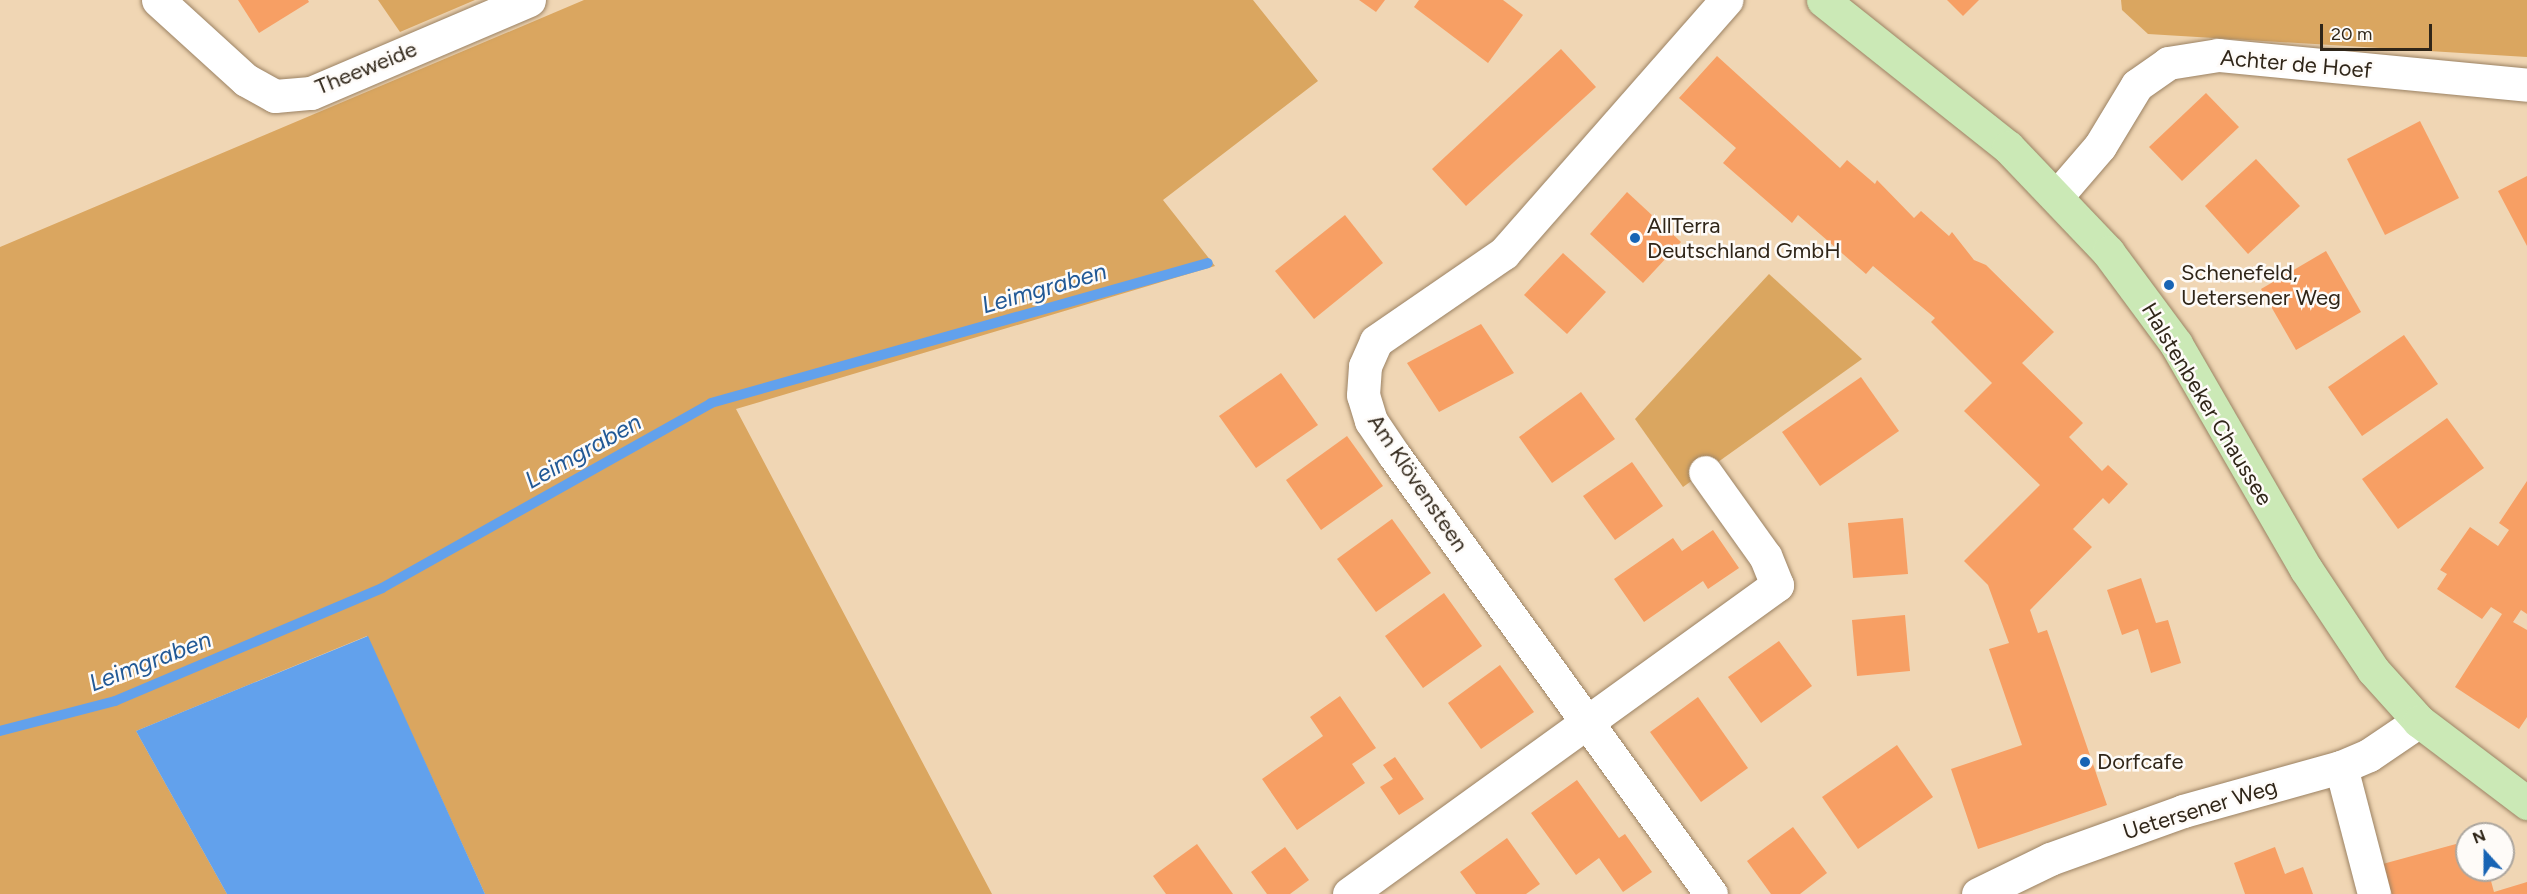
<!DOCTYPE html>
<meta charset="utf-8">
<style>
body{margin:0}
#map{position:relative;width:2527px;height:894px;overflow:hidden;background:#f0d6b4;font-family:Figtree,sans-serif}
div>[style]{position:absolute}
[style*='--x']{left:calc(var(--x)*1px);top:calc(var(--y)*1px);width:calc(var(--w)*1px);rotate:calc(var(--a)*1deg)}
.green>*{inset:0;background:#daa660}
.water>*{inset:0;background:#62a1ec}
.stream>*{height:10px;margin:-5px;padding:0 5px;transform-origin:5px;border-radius:5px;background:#62a1ec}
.building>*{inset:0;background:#f79f64}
.roads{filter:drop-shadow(0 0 2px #9b8263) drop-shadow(0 0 2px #9b8263)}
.minor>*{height:33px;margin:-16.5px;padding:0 16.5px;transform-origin:16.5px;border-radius:16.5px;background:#fff}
.major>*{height:33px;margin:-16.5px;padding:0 16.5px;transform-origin:16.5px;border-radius:16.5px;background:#cbe9b6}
.dots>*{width:16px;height:16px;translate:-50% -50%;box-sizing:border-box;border:3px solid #fefbf8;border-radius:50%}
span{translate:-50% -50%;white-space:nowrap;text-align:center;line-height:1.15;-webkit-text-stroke:5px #fefbf8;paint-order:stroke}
.street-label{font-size:22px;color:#302619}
.poi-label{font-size:22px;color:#302619}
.left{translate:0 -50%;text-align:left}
.water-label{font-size:24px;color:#225996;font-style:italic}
.north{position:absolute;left:2455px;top:822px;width:60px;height:60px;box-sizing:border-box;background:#fefbf8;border:2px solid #aca69f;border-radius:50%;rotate:339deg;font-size:16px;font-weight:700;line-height:24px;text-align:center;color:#302619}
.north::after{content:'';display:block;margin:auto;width:21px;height:27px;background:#1864b4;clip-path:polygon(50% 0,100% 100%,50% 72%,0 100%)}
.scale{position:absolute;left:2320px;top:24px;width:112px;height:27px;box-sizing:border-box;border:3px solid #302619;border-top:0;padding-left:8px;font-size:18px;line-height:21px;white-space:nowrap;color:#302619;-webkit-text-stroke:4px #fefbf8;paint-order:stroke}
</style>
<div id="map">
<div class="green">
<i style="clip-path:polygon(378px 0,475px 0,400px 32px)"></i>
<i style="clip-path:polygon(584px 0,1253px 0,1318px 81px,1163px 200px,1215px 266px,736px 409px,992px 894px,485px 894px,367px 636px,136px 731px,227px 894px,0 894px,0 247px)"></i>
<i style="clip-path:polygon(2121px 0,2527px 0,2527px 57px,2148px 34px,2122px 10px)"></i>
<i style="clip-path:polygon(1769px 274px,1862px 359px,1683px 487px,1635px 419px)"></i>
</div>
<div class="water">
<i style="clip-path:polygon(368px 636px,485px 894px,227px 894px,136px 731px)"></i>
</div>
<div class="stream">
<i style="--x:0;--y:731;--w:119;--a:-14.6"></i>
<i style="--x:115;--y:701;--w:290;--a:-22.9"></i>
<i style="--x:382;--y:588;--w:377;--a:-29.3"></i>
<i style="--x:711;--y:403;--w:516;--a:-15.73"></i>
</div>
<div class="building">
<i style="clip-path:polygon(238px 0,308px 0,309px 2px,259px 33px)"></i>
<i style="clip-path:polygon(1359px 0,1385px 0,1376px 12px)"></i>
<i style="clip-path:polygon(1419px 0,1503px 0,1523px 15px,1488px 63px,1414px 7px)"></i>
<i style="clip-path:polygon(1947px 0,1979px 0,1963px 16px)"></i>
<i style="clip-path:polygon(1561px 49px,1596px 87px,1466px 206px,1432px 169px)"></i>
<i style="clip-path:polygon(1717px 56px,1840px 168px,1847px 160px,1875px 184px,1877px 180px,1914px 218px,1921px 211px,1949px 236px,1952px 232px,1974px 260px,1986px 265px,2054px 332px,2022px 363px,2083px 423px,2069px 437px,2102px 471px,2108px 465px,2128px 484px,2109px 504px,2103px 498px,2073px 529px,2092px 547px,2030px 610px,2038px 633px,2047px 630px,2107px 805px,1978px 849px,1951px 769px,2022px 745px,1989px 649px,2009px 643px,1988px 585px,1964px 561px,2040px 485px,1964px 411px,1992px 383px,1931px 322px,1935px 318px,1873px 266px,1866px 274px,1798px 215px,1792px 223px,1723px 163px,1736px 148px,1679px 98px)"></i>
<i style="clip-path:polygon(2206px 93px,2239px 127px,2182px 181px,2149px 147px)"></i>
<i style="clip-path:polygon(2420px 121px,2459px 198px,2385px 235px,2347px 159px)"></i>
<i style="clip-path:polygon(2256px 159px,2300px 206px,2248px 254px,2205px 206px)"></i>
<i style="clip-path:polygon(2527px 176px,2527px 246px,2498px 191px)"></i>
<i style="clip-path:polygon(1627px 192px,1681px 242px,1643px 283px,1590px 234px)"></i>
<i style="clip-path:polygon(1345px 215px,1383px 263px,1314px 319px,1275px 271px)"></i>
<i style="clip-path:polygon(2326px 251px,2361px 312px,2296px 350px,2261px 289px)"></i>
<i style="clip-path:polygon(1563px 253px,1606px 292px,1567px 334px,1524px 295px)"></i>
<i style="clip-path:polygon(1481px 324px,1514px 373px,1439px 412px,1407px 363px)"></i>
<i style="clip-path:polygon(2404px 335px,2438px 384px,2362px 436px,2328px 387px)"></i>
<i style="clip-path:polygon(1281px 373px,1318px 425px,1256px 468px,1219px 416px)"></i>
<i style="clip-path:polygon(1861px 377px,1899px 431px,1820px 486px,1782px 432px)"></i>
<i style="clip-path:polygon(1581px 392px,1615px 439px,1552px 483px,1519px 437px)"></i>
<i style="clip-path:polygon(2447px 418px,2484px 468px,2398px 529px,2362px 479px)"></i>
<i style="clip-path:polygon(1347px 436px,1383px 486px,1321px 530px,1286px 480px)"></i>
<i style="clip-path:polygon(1632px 462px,1663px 506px,1615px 540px,1583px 496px)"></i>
<i style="clip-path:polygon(2527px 481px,2527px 614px,2521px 610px,2513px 622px,2527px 630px,2527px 717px,2519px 729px,2455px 687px,2502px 614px,2491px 607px,2482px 619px,2437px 589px,2447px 574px,2440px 570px,2470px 527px,2498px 546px,2509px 530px,2499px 523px)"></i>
<i style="clip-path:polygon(1903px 518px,1908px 574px,1853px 578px,1848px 523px)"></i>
<i style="clip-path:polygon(1392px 519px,1431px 573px,1376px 612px,1337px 559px)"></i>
<i style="clip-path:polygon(1713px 530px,1739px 568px,1708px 589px,1703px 581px,1644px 622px,1614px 579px,1673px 538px,1682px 551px)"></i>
<i style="clip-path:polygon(2141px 578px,2156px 623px,2168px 620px,2181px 663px,2151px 673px,2138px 629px,2122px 635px,2107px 590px)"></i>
<i style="clip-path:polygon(1444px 593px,1482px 646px,1423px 688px,1385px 636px)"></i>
<i style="clip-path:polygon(1905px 615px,1910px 671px,1857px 676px,1852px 620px)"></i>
<i style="clip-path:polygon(1779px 641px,1812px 686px,1761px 723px,1728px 677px)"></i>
<i style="clip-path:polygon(1500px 665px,1534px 712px,1481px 749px,1448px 703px)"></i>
<i style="clip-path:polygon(1340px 696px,1376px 748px,1352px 764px,1365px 783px,1297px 830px,1262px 779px,1323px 736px,1310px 717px)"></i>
<i style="clip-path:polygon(1698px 697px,1748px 768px,1701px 802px,1650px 732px)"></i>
<i style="clip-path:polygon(1897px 745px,1933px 797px,1858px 849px,1822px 797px)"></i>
<i style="clip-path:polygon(1395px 757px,1424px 799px,1399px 815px,1380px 787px,1393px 779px,1383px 765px)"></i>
<i style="clip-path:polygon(1577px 780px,1619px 838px,1625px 834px,1652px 872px,1623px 892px,1599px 858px,1576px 875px,1531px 813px)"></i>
<i style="clip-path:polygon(1793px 827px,1827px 873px,1800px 894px,1771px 894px,1747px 861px)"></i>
<i style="clip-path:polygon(1507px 838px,1540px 884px,1526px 894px,1476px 894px,1460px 872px)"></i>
<i style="clip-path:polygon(1197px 844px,1233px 894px,1166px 894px,1153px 876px)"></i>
<i style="clip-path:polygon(2456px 844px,2460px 856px,2467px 854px,2467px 870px,2488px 870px,2494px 892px,2527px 882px,2527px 894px,2388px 894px,2379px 865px)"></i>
<i style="clip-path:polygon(1285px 847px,1309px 880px,1290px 894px,1267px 894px,1251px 872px)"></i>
<i style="clip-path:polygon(2275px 847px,2285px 874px,2303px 867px,2313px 894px,2245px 894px,2234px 863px)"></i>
</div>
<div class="roads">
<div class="minor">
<i style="--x:158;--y:0;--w:119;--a:42.3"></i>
<i style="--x:246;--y:80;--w:33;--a:29"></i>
<i style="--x:275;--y:96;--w:36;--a:-5"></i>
<i style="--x:311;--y:93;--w:237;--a:-23.1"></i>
<i style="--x:2057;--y:196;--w:66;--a:-49.3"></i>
<i style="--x:2100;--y:146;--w:71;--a:-58.8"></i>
<i style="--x:2137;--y:85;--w:38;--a:-35"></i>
<i style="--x:2168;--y:63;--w:51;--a:-9.1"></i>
<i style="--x:2218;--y:55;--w:310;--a:5.5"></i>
<i style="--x:2341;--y:767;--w:131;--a:75.4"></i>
<i style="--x:1349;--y:894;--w:528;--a:-35.83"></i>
<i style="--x:1777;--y:585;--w:31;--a:-112"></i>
<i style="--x:1765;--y:556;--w:103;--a:-125.5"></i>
<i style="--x:1711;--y:894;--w:541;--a:-125.83"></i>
<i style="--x:1394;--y:455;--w:41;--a:-124.1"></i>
<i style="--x:1371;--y:421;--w:27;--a:-107"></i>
<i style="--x:1363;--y:395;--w:29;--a:-86"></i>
<i style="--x:1365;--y:366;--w:27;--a:-66"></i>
<i style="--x:1376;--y:341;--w:155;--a:-34.5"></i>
<i style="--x:1504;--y:253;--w:337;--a:-48.7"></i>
<i style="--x:1978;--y:894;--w:80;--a:-25.9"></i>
<i style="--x:2050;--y:859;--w:141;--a:-19.8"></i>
<i style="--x:2183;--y:811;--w:164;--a:-15.6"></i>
<i style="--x:2341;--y:767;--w:30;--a:-23"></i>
<i style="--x:2369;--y:755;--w:60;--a:-34.2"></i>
</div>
<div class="major">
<i style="--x:1823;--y:0;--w:236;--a:38.5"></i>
<i style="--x:2008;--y:147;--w:145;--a:46.4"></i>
<i style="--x:2108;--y:252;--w:114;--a:53.5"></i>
<i style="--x:2176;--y:344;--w:260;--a:60"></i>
<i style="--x:2306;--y:569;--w:121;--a:56.4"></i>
<i style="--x:2373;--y:670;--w:69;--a:48"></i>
<i style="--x:2419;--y:721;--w:136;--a:37.2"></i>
</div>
</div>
<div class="dots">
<i style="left:1635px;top:238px;background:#1864b4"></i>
<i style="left:2169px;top:285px;background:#1864b4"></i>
<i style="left:2085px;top:762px;background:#1864b4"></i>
</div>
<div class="street-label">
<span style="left:2296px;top:64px;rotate:5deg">Achter de Hoef</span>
<span style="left:366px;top:68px;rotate:-22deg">Theeweide</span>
<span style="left:2207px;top:404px;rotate:59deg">Halstenbeker Chaussee</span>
<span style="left:1418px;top:483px;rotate:56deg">Am Klövensteen</span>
<span style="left:2200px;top:809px;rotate:-17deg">Uetersener Weg</span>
</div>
<div class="poi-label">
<span class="left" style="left:1647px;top:238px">AllTerra<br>Deutschland GmbH</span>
<span class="left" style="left:2181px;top:285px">Schenefeld,<br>Uetersener Weg</span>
<span class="left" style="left:2097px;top:762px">Dorfcafe</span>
</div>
<div class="water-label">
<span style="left:1044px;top:288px;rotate:-16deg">Leimgraben</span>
<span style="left:583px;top:451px;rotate:-29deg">Leimgraben</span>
<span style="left:150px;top:661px;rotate:-21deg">Leimgraben</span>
</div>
<div class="north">N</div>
<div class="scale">20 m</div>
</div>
